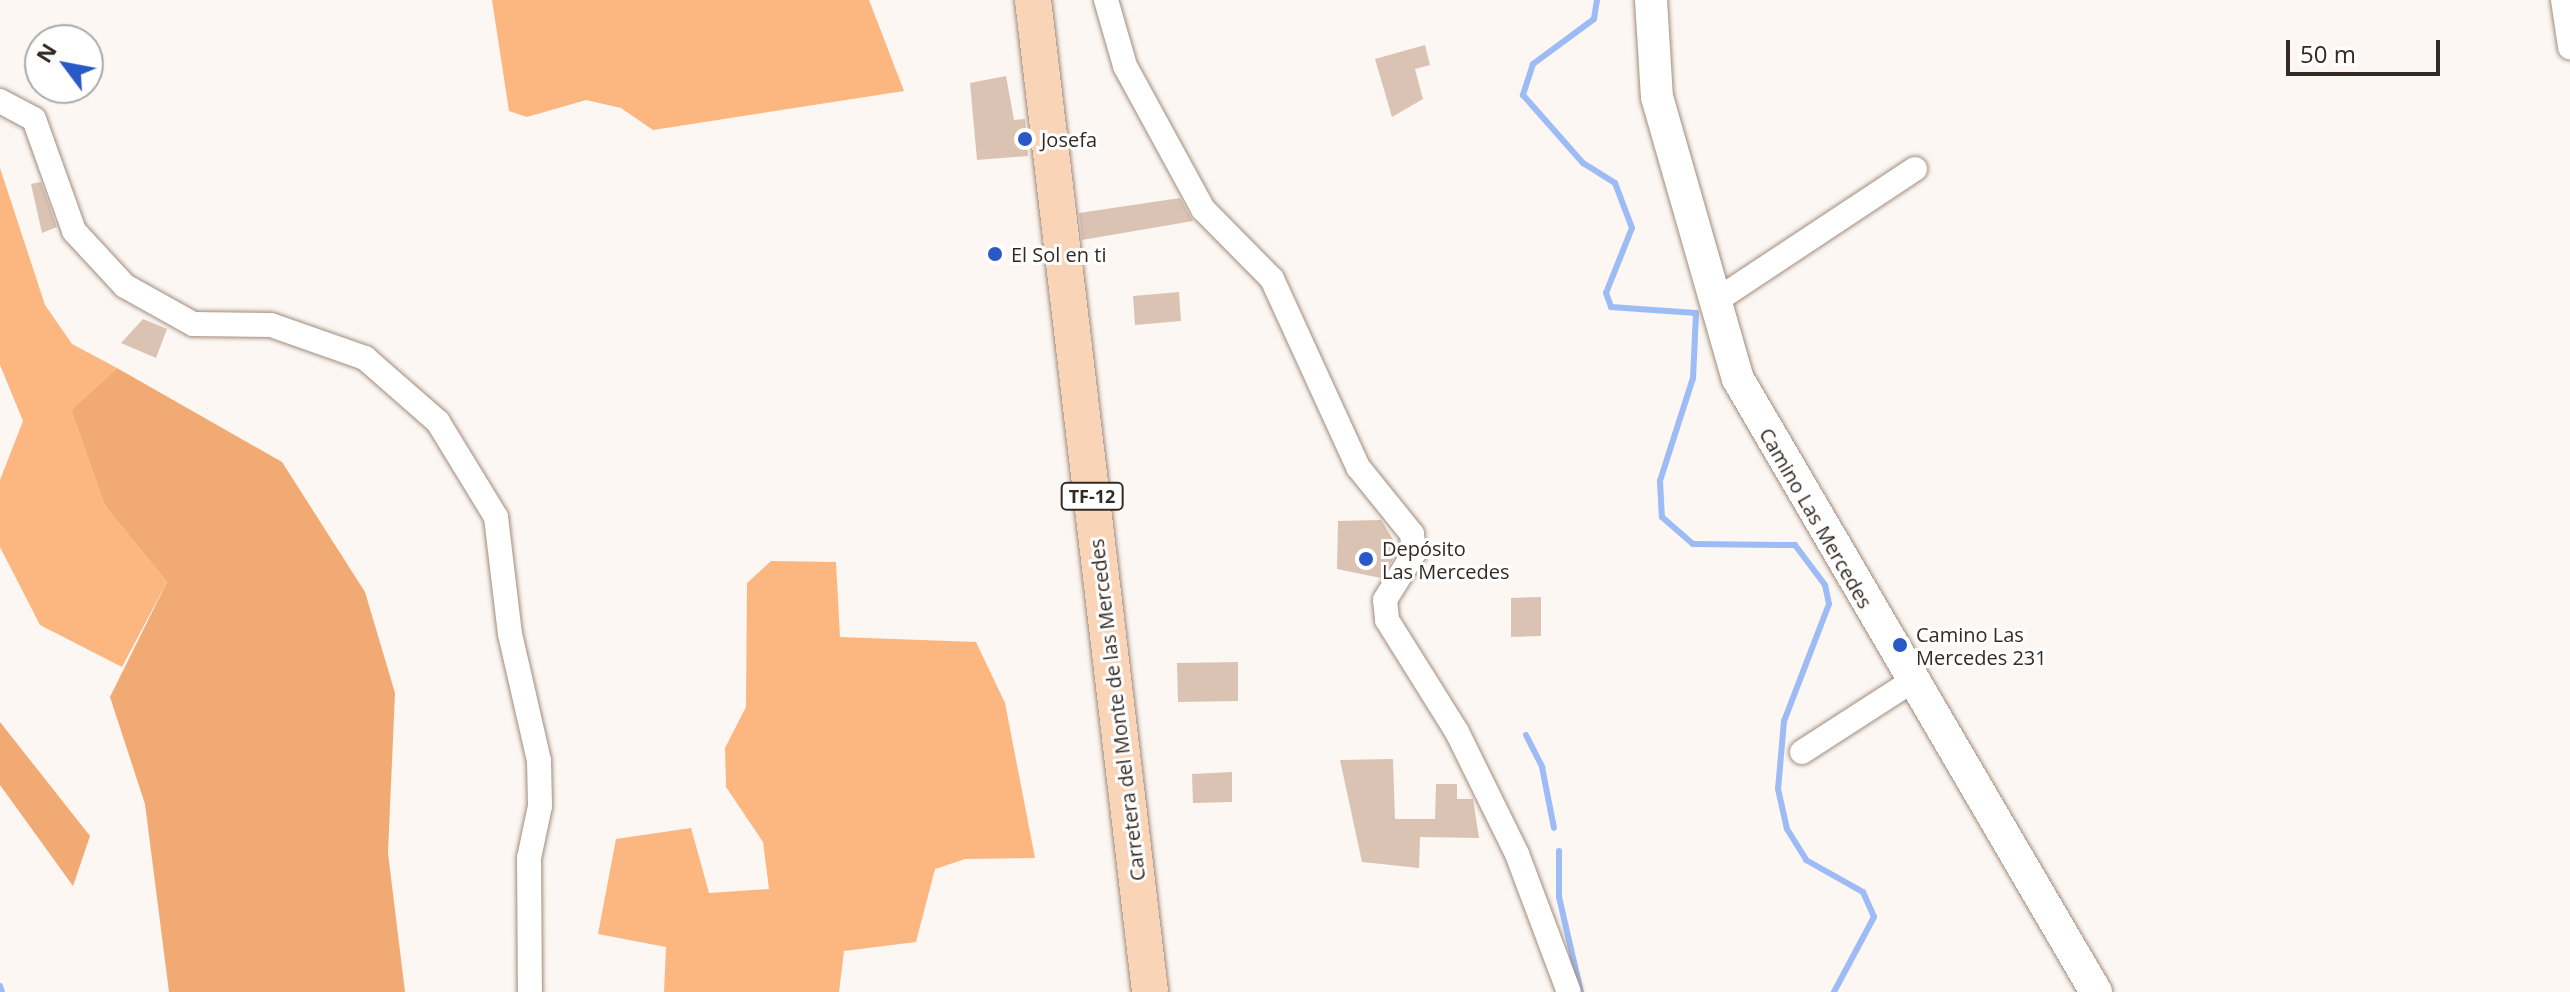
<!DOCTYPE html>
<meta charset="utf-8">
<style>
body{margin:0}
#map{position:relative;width:2570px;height:992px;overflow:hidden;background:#fcf7f3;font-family:"Open Sans",sans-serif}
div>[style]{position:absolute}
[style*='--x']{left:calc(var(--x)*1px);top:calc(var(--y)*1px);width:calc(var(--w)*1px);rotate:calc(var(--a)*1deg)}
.green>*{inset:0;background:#fcb680}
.forest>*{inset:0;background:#f1aa73}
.stream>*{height:6px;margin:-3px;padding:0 3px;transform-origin:3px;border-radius:3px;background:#9dbbf4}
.building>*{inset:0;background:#dac3b3}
.roads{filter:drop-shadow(0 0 2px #a18b7c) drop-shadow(0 0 2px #a18b7c)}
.street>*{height:24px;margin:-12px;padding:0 12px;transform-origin:12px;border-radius:12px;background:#fff}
.secondary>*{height:32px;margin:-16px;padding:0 16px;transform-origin:16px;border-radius:16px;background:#fff}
.primary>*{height:36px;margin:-18px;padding:0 18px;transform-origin:18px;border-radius:18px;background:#fad4b6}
.dots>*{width:22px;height:22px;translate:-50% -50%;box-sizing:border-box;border:4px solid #fff;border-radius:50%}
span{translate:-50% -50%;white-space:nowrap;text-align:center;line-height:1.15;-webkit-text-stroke:6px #fff;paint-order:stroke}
.shield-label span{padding:2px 6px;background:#fff;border:2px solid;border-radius:6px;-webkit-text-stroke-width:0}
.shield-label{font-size:18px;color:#332a24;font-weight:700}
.poi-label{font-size:20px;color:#332a24}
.left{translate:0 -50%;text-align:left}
.street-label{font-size:20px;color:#332a24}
.north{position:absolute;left:24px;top:24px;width:80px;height:80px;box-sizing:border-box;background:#fff;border:2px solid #adaaa7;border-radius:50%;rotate:302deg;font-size:22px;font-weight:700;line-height:32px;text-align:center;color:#332a24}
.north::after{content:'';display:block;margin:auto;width:28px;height:36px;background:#2859c7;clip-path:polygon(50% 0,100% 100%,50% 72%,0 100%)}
.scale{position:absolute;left:2286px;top:40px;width:154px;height:36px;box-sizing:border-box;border:4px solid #332a24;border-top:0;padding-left:10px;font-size:24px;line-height:28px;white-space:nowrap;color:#332a24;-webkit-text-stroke:6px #fff;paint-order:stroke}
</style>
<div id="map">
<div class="green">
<i style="clip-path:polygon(492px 0,869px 0,904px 91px,653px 130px,621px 108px,586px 100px,527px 117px,509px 111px)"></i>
<i style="clip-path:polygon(0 168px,45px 305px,72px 344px,117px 368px,71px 410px,105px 506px,167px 582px,122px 667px,40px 625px,0 547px,0 480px,23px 421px,0 365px)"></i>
<i style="clip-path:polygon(771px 561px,836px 562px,840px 637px,976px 642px,1005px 703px,1035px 858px,965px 859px,935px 869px,916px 942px,844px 951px,839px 992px,664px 992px,666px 947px,598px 934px,616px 839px,691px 828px,709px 893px,769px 889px,763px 842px,726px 787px,725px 748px,746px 707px,747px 583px)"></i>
</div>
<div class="forest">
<i style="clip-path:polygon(117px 368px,282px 462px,365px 592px,395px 693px,388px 853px,405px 992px,169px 992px,145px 804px,110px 697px,167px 582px,105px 506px,71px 410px)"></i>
<i style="clip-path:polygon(0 722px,90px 836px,73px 886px,0 785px)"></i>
</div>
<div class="stream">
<i style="--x:1597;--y:0;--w:19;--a:99"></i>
<i style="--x:1594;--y:19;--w:76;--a:143.6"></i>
<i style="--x:1533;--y:64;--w:33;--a:108"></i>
<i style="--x:1523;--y:95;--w:91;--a:48.6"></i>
<i style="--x:1583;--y:163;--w:38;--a:32"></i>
<i style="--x:1615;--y:183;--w:48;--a:69.3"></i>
<i style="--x:1632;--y:228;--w:70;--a:111.8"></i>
<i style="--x:1606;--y:293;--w:15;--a:70"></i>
<i style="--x:1611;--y:307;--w:85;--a:4"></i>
<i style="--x:1696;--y:313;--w:65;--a:92.6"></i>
<i style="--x:1693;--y:378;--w:108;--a:107.8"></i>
<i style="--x:1660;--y:481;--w:36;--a:87"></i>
<i style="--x:1662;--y:517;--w:41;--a:41.1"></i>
<i style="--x:1693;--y:544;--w:102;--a:0.6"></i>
<i style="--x:1795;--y:545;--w:50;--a:53.1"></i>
<i style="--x:1825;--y:585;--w:19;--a:78"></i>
<i style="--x:1829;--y:604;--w:125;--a:111"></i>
<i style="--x:1784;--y:721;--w:68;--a:95"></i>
<i style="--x:1778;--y:789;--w:41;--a:77.3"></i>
<i style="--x:1787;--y:829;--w:36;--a:58"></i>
<i style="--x:1806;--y:860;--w:65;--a:29.3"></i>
<i style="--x:1863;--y:892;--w:27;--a:66"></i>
<i style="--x:1874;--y:917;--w:85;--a:118.1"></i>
<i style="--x:1526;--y:735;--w:36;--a:63"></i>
<i style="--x:1542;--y:767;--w:62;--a:78.9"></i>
<i style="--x:1559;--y:851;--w:46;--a:90"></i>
<i style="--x:1559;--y:897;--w:98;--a:77"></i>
<i style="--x:0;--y:986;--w:6;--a:72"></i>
</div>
<div class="building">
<i style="clip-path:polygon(1425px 45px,1430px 65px,1415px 69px,1423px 99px,1392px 117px,1375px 59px)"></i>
<i style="clip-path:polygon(1006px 76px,1014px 120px,1025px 119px,1028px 156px,977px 160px,970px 83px)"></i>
<i style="clip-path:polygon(41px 182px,57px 227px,42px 233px,31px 184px)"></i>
<i style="clip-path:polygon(1180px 198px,1193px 221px,1082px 240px,1079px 213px)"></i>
<i style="clip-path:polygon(1179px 292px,1181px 321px,1135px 325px,1133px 296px)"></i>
<i style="clip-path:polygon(143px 319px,167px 329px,156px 358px,121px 343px)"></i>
<i style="clip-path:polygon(1381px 520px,1399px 549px,1381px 578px,1337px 569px,1338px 521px)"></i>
<i style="clip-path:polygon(1541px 597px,1541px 636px,1511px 637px,1511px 598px)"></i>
<i style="clip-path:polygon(1238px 662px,1238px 701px,1178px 702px,1177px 663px)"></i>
<i style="clip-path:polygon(1393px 759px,1395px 819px,1435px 819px,1436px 784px,1457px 784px,1457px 799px,1473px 799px,1479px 838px,1420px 837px,1419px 868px,1362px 862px,1340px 760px)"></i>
<i style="clip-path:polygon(1232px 772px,1232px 802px,1193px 803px,1192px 774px)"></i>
</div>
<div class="roads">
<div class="street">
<i style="--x:1106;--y:0;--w:69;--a:73.9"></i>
<i style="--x:1125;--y:66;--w:163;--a:61.4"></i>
<i style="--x:1203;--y:209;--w:98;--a:45.4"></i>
<i style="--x:1272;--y:279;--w:207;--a:65.4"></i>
<i style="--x:1358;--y:467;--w:86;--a:51.1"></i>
<i style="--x:1412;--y:534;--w:19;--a:84"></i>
<i style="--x:1414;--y:553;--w:55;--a:121.7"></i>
<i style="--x:1385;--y:600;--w:20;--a:84"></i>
<i style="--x:1387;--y:620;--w:132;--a:58"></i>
<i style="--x:1457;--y:732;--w:136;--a:63.8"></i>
<i style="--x:1517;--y:854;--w:147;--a:69.4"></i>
<i style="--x:2563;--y:0;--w:48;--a:81.5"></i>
<i style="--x:0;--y:101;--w:38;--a:28"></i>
<i style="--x:34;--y:119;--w:119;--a:70.3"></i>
<i style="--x:74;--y:231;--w:75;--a:47.2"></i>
<i style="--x:125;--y:286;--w:78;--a:29.2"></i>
<i style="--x:193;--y:324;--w:78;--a:0.7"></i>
<i style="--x:271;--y:325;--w:100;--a:19.3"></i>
<i style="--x:365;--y:358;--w:97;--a:41.2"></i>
<i style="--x:438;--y:422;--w:111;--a:58.6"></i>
<i style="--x:496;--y:517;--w:118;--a:83.2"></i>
<i style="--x:510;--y:634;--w:130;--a:77.1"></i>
<i style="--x:539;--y:761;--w:45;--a:88.7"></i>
<i style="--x:540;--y:806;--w:53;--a:101.9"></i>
<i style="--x:529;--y:858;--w:134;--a:89.6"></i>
<i style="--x:1714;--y:302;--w:241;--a:-33.5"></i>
<i style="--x:1802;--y:752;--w:131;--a:-32.8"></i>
</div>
<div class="secondary">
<i style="--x:1651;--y:0;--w:97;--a:86.5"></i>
<i style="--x:1657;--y:97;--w:293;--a:74"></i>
<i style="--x:1738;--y:379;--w:710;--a:59.71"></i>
</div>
<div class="primary">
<i style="--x:1033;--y:0;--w:999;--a:83.27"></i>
</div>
</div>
<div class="dots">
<i style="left:1025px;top:139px;background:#2859c7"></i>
<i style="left:995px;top:254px;background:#2859c7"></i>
<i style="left:1366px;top:559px;background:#2859c7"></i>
<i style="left:1900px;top:645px;background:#2859c7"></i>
</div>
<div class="shield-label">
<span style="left:1092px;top:496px">TF-12</span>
</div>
<div class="poi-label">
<span class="left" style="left:1041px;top:139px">Josefa</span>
<span class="left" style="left:1011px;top:254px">El Sol en ti</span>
<span class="left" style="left:1382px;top:560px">Depósito<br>Las Mercedes</span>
<span class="left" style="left:1916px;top:646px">Camino Las<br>Mercedes 231</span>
</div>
<div class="street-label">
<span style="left:1816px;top:518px;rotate:60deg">Camino Las Mercedes</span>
<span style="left:1117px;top:710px;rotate:-97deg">Carretera del Monte de las Mercedes</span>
</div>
<div class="north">N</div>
<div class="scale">50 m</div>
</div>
